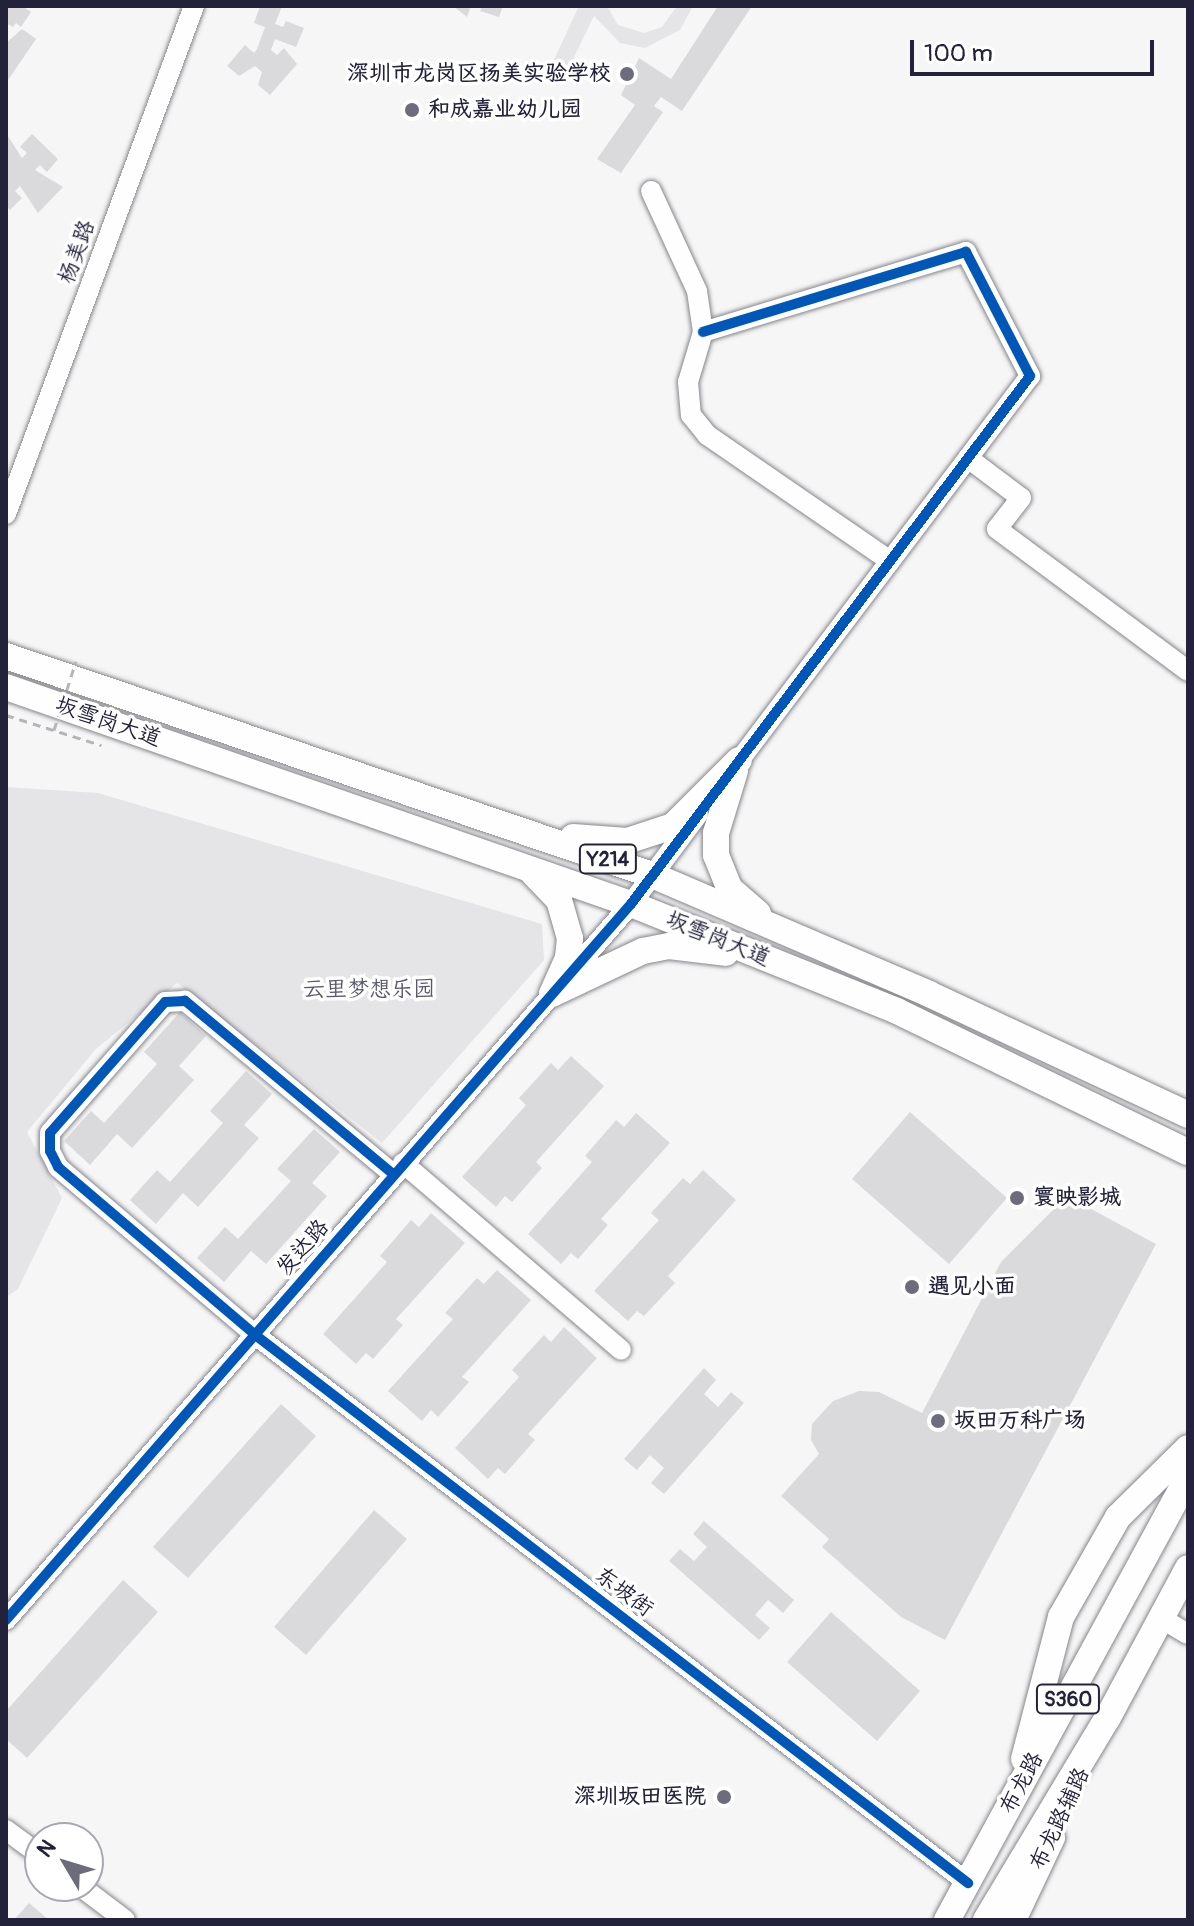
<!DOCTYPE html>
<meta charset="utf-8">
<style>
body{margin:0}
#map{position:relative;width:1194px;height:1926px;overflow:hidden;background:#f6f6f7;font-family:Pangolin,"LXGW WenKai TC",sans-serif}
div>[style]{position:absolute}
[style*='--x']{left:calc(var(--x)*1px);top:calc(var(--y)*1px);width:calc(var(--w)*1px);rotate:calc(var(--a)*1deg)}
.green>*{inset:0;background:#e5e5e8}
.building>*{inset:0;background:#dadadd}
.path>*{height:3px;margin-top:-1.5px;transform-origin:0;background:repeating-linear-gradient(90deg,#b5b5b9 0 8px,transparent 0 14px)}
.roads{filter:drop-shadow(0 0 2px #86868b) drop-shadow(0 0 2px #86868b)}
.minor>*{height:20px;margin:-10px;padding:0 10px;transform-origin:10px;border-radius:10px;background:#fefefe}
.major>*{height:26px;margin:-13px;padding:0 13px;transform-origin:13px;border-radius:13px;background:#fefefe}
.path-bridge>*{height:3px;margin-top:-1.5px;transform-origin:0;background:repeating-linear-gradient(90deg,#b5b5b9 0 8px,transparent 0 14px)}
.cycleway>*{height:10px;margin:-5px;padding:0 5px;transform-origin:5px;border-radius:5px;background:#0057b8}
.dots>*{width:22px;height:22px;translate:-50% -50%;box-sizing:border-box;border:4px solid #fff;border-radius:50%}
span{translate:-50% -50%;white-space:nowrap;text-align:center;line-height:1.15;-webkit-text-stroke:7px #fff;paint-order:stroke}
.shield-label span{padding:2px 6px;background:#fff;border:2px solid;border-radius:6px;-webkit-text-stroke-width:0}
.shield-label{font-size:20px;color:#22223b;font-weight:700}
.poi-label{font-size:22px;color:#22223b;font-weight:700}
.right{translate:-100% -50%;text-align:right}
.left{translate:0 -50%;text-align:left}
.street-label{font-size:22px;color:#22223b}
.park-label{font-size:22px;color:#58586b}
.frame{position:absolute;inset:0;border:8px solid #22223b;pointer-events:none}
.north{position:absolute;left:24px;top:1822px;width:80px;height:80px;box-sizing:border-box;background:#fff;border:2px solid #a7a7b1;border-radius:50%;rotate:308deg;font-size:22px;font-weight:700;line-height:32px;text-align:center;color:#22223b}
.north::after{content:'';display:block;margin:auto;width:28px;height:36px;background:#6c6c7d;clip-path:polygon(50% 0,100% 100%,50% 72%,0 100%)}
.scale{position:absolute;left:910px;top:40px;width:244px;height:36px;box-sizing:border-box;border:4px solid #22223b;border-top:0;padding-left:10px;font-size:24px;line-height:28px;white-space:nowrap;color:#22223b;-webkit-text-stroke:6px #fff;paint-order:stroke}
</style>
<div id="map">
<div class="green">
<i style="clip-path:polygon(579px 6px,607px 6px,618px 25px,644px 33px,662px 27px,677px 6px,693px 6px,680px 30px,645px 48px,620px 43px,594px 16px,561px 84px,546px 77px)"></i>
<i style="clip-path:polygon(6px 787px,98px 793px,542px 924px,544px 960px,382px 1143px,177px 983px,96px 1049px,27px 1132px,62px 1198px,18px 1289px,6px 1297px)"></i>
</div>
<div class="building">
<i style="clip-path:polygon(6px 6px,22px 6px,31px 12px,21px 27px,16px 23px,13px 27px,6px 23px)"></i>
<i style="clip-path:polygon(260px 6px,282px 6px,275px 24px,283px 27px,286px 21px,304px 28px,296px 47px,275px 39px,271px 50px,277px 55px,284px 48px,297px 64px,270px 95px,258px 85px,262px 72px,255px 66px,239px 76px,227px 66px,245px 45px,254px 53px,257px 49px,265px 27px,254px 23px)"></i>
<i style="clip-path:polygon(453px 6px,471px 6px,467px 17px)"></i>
<i style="clip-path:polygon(482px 6px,503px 6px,499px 17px,480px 11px)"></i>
<i style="clip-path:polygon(718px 6px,752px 6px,682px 111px,661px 97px,654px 106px,663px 112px,621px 173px,597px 159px,635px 105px,621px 95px,639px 58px,671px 79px)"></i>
<i style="clip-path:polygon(22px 29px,36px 39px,6px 83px,6px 43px)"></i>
<i style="clip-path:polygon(6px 133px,22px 158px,27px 153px,20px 147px,32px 134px,58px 159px,47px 172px,40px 165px,35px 170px,63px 187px,38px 213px,20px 186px,15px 191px,22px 198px,10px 210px,6px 206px)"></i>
<i style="clip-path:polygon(180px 1012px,206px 1036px,179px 1066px,194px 1080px,132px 1148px,117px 1134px,90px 1165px,64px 1141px,91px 1111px,104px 1123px,157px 1064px,144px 1052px)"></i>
<i style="clip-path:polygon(571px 1056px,604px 1086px,536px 1162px,542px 1168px,512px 1202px,505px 1196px,496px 1207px,462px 1177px,526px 1105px,519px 1098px,551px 1063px,558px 1070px)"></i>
<i style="clip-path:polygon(246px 1071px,272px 1094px,244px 1125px,259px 1138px,198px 1207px,183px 1193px,156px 1224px,130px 1200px,157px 1170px,170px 1182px,223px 1123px,210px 1111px)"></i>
<i style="clip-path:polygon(910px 1112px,1007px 1198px,949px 1264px,852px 1179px)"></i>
<i style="clip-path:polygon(636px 1113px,670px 1143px,601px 1219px,608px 1225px,578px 1259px,571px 1253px,561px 1264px,528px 1234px,592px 1162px,585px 1156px,616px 1120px,624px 1127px)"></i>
<i style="clip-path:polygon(314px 1129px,340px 1152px,312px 1183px,327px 1196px,266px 1264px,251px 1251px,224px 1282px,197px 1258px,225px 1227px,238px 1239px,291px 1181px,277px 1169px)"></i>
<i style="clip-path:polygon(703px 1170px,736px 1200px,668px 1276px,675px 1283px,644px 1316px,637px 1311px,628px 1321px,594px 1291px,659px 1220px,651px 1213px,683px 1178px,690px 1184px)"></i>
<i style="clip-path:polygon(1067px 1196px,1156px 1244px,945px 1640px,901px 1617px,822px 1547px,829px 1539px,781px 1496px,819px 1454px,811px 1440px,812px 1424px,833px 1401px,859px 1391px,879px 1392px,922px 1413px,1001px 1262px)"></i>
<i style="clip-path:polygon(431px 1213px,465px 1243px,396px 1319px,403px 1325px,373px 1359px,366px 1353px,356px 1364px,323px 1334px,387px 1262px,380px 1256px,411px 1220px,419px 1227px)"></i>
<i style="clip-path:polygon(497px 1270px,531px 1300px,462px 1377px,469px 1382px,438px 1417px,431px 1410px,422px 1421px,388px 1391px,453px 1319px,445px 1313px,477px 1278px,484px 1284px)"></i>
<i style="clip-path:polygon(564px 1327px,597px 1358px,528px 1434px,535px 1440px,505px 1474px,498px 1468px,488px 1479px,455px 1448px,519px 1377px,512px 1370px,544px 1335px,551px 1342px)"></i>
<i style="clip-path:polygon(704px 1368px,716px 1380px,704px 1394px,718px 1407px,731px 1392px,744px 1403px,664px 1494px,651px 1483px,664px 1468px,650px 1455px,637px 1470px,624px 1459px)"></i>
<i style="clip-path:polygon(281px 1404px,316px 1436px,188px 1578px,153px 1547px)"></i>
<i style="clip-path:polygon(374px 1510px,407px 1539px,306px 1655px,274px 1627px)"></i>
<i style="clip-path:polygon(704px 1521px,794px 1600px,783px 1613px,768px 1600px,755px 1615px,770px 1628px,759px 1640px,669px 1561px,680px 1549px,694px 1561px,707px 1547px,693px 1534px)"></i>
<i style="clip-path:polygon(123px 1580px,158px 1612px,27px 1758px,6px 1739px,6px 1711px)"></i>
<i style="clip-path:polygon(831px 1612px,920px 1691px,877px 1741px,787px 1662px)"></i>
<i style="clip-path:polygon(29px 1903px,49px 1920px,14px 1920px)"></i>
</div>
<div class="path">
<i style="--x:6;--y:715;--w:100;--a:17.5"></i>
</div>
<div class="roads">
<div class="minor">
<i style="--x:651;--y:191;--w:110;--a:65.3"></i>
<i style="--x:697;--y:291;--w:41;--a:81.7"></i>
<i style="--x:703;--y:332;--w:52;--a:106.7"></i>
<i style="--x:688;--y:382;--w:33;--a:85"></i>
<i style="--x:691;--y:415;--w:26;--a:51"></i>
<i style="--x:707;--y:435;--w:222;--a:34.5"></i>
<i style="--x:703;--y:332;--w:275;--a:-16.9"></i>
<i style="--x:966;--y:252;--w:140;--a:62.7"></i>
<i style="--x:1030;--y:376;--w:494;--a:127.1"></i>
<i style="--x:968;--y:458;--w:66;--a:37"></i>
<i style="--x:1021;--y:498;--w:39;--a:128"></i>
<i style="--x:997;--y:529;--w:238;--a:36.6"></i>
<i style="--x:6;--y:514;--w:542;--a:-69.69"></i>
<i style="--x:403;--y:1163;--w:287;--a:40.6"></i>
<i style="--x:393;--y:1174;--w:271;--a:-140.2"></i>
<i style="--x:185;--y:1001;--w:20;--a:177"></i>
<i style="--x:165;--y:1002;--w:174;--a:131.3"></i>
<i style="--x:50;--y:1133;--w:18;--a:90"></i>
<i style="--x:50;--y:1151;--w:18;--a:63"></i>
<i style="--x:58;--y:1167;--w:257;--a:40.4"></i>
<i style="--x:254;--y:1334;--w:901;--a:37.56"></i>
<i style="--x:1161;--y:1618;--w:31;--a:31"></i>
<i style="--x:6;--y:1620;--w:950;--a:-48.88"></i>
<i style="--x:631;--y:904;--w:112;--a:-53.3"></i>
<i style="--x:6;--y:1830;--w:42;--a:36.3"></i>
<i style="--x:80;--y:1886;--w:56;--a:37.1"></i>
</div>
<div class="major">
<i style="--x:6;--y:656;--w:682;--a:18.73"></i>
<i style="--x:652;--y:875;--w:301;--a:23.2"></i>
<i style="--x:929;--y:994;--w:286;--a:25"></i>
<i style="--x:6;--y:687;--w:662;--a:19.15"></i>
<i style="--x:631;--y:904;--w:287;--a:21.9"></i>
<i style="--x:897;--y:1011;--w:323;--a:25.9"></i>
<i style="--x:735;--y:771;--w:65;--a:107"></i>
<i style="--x:716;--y:833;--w:22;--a:90"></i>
<i style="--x:716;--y:855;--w:37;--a:68"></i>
<i style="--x:730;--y:889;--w:37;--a:41"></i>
<i style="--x:573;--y:837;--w:54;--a:4.2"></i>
<i style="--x:627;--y:841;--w:48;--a:-18.1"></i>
<i style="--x:673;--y:826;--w:93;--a:-45"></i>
<i style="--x:533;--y:873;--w:37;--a:46"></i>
<i style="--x:559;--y:900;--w:40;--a:74"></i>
<i style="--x:570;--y:938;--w:20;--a:96"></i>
<i style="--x:568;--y:958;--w:39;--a:114"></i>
<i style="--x:552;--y:994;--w:101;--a:-25.3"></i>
<i style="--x:643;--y:951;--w:26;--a:-11"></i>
<i style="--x:669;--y:946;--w:57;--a:7"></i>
<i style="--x:1024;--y:1759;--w:147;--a:-75.4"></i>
<i style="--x:1061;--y:1617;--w:115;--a:-60.3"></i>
<i style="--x:1118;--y:1517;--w:98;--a:-44.6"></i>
<i style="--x:947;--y:1920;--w:504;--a:-61.45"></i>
<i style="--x:986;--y:1920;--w:235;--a:-59"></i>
<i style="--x:1107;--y:1719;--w:171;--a:-61.8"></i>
<i style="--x:1013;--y:1920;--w:91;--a:-64.6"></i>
</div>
</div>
<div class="path-bridge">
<i style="--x:54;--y:730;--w:72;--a:-72.3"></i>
</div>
<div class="cycleway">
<i style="--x:393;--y:1174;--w:271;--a:-140.2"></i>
<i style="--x:185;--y:1001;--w:20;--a:177"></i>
<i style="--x:165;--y:1002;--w:174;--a:131.3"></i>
<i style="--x:50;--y:1133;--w:18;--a:90"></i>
<i style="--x:50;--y:1151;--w:18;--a:63"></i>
<i style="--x:58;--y:1167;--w:257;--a:40.4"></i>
<i style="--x:254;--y:1334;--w:901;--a:37.56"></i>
<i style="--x:6;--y:1620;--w:950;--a:-48.88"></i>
<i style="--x:631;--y:904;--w:662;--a:-52.92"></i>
<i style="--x:1030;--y:376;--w:140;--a:-117.3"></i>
<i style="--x:966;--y:252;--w:275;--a:163.1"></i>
</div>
<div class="dots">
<i style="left:627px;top:74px;background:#6c6c7d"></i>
<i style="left:412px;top:110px;background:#6c6c7d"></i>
<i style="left:1017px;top:1198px;background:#6c6c7d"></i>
<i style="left:912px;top:1287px;background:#6c6c7d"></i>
<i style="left:938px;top:1421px;background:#6c6c7d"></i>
<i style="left:724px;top:1797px;background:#6c6c7d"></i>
</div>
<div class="shield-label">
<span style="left:608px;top:859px">Y214</span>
<span style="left:1068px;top:1699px">S360</span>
</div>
<div class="poi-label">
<span class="right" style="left:611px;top:74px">深圳市龙岗区扬美实验学校</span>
<span class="left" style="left:428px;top:110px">和成嘉业幼儿园</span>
<span class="left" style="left:1033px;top:1198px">寰映影城</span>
<span class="left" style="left:928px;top:1287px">遇见小面</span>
<span class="left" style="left:954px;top:1421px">坂田万科广场</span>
<span class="right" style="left:706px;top:1797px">深圳坂田医院</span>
</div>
<div class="street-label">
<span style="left:77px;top:252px;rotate:-70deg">杨美路</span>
<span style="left:108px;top:722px;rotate:19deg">坂雪岗大道</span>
<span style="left:718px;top:939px;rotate:22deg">坂雪岗大道</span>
<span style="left:303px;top:1248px;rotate:-49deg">发达路</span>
<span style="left:624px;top:1592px;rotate:37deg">东坡街</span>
<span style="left:1022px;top:1783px;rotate:-62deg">布龙路</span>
<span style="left:1060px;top:1819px;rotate:-65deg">布龙路辅路</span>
</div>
<div class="park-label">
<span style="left:369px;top:990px">云里梦想乐园</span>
</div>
<div class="frame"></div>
<div class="north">N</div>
<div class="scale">100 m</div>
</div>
